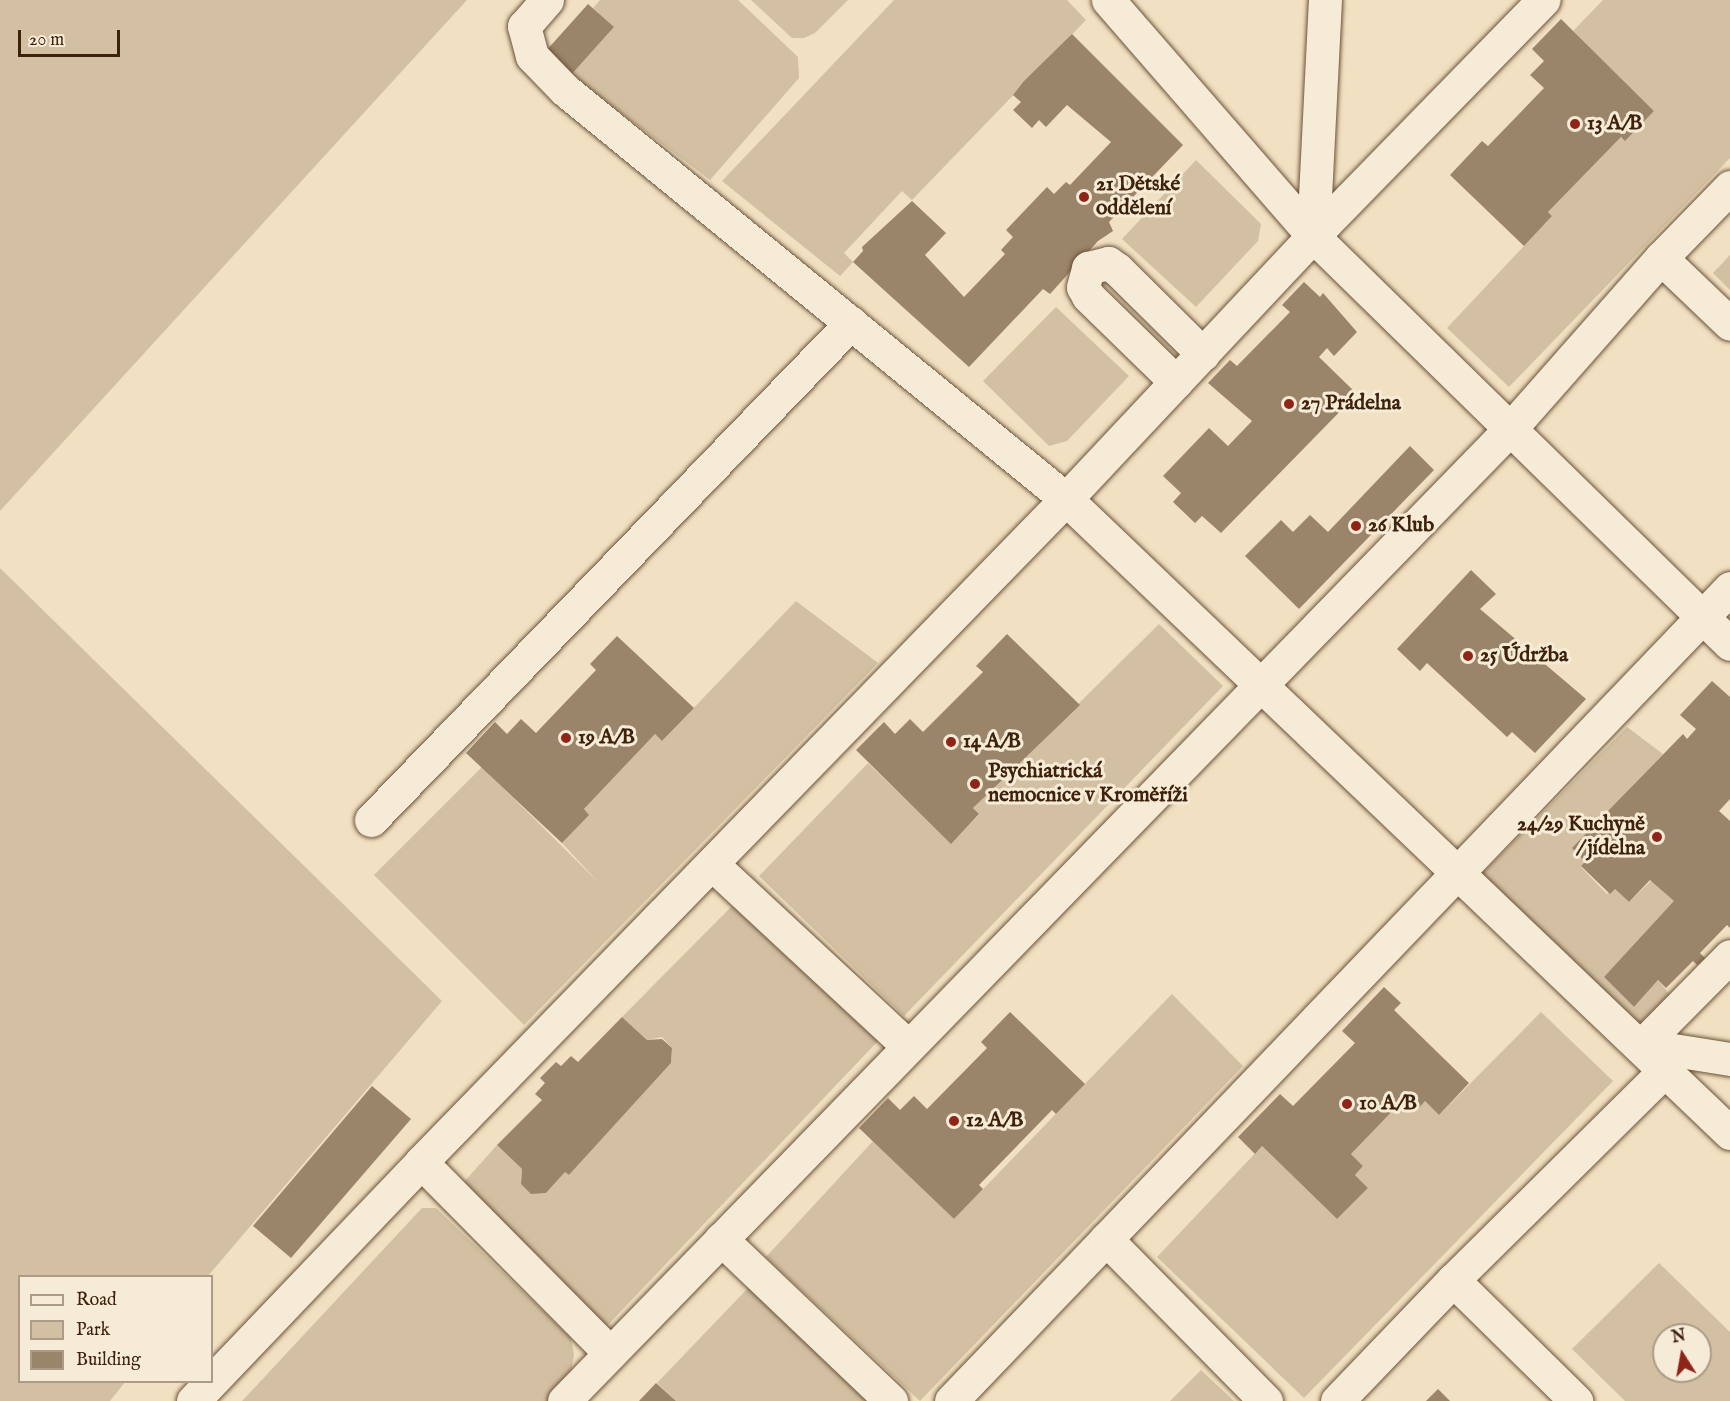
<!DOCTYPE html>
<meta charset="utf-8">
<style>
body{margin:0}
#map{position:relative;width:1730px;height:1401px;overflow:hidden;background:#f1e0c1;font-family:"IM FELL English",serif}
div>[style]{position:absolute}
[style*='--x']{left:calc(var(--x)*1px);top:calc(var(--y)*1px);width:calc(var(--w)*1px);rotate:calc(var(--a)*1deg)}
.green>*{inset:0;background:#d3c0a2}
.building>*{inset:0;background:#9b856a}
.roads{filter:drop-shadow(0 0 2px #6b5239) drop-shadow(0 0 2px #6b5239)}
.street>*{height:33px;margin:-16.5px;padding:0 16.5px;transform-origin:16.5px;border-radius:16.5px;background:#f6ebd7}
.dots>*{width:16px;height:16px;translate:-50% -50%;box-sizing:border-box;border:3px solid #f6ebd7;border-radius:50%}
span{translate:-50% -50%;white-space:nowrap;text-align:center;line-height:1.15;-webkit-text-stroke:6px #f6ebd7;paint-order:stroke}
.poi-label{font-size:21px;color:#3e220c;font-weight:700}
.left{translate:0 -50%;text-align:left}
.right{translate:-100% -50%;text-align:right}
.legend{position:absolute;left:18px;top:1275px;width:195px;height:108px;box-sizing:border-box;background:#f6ebd7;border:2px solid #ac9b86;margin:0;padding:8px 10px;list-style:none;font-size:18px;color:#3e220c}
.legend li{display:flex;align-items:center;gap:12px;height:30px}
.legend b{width:30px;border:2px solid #ac9b86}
.north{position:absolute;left:1652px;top:1323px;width:60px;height:60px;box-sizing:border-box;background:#f6ebd7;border:2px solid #ac9b86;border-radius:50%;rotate:349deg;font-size:16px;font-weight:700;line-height:24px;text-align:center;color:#3e220c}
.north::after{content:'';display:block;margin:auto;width:21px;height:27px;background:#8f2418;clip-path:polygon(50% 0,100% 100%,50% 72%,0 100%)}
.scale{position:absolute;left:18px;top:30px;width:102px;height:27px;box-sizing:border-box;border:3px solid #3e220c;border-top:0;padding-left:8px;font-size:18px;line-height:21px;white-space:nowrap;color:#3e220c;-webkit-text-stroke:4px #f6ebd7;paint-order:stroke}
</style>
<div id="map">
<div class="green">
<i style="clip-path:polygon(0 0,467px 0,0 511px)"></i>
<i style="clip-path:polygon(600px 0,738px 0,798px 57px,799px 78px,710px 180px,571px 75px,613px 28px,593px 8px)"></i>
<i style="clip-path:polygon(751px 0,848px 0,815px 33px,804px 38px,792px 38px)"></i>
<i style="clip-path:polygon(894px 0,1067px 0,1086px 20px,912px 200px,902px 191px,844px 253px,853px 262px,840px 276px,722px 181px)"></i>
<i style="clip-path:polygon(1603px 0,1730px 0,1730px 158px,1509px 387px,1447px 328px,1552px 216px,1548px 212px,1621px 137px,1625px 140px,1654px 111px,1573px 31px)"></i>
<i style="clip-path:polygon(1196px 160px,1261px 224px,1258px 241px,1196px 307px,1122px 239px)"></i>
<i style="clip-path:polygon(1730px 255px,1730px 290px,1713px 273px)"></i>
<i style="clip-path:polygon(1056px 307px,1129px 376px,1067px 441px,1049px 446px,983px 381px)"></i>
<i style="clip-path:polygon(0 568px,442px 1001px,208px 1276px,20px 1276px,20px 1382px,125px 1382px,110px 1401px,0 1401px)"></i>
<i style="clip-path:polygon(796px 601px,878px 663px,524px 1025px,374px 875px,482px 767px,599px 883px,562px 843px,588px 815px,584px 809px,655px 734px,662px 741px)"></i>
<i style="clip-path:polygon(1159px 624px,1223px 686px,904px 1016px,759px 876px,868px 763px,951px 843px,979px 815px,973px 808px)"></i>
<i style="clip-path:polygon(1627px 727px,1663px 754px,1573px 849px,1585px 862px,1581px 867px,1607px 894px,1615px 889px,1629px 902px,1653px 879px,1677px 903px,1604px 977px,1634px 1007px,1658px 980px,1671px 996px,1648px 1022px,1639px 1024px,1480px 876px)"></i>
<i style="clip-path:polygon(732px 906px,878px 1041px,605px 1328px,464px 1182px,497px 1145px,522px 1169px,521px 1184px,546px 1193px,565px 1172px,569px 1175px,671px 1063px,672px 1048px,662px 1037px,647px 1040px,622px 1017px)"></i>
<i style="clip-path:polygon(1172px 994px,1243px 1066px,920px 1401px,766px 1257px,874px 1140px,954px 1219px)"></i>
<i style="clip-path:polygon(1541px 1012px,1613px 1081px,1304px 1398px,1157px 1257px,1262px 1146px,1337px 1219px,1368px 1188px,1355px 1175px,1363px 1166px,1351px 1154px,1404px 1099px,1414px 1110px,1425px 1101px,1439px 1115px)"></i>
<i style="clip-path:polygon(422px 1208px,436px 1208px,571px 1338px,574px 1355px,570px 1376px,560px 1389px,548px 1401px,242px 1401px)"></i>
<i style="clip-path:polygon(evenodd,1659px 1263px,1730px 1332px,1730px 1401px,1625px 1401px,1572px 1349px,1659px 1263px,1664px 1335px,1700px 1335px,1700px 1371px,1664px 1371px,1664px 1335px)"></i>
<i style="clip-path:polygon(749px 1287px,871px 1401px,676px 1401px,657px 1383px)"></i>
<i style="clip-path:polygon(1201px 1370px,1234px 1401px,1170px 1401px)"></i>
</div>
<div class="building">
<i style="clip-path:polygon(588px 4px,614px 27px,571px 75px,545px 52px)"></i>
<i style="clip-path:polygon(1561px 19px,1654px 111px,1625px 141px,1621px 137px,1548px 212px,1552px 216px,1524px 246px,1450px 175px,1482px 141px,1488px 146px,1544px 88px,1530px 75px,1544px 61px,1532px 49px)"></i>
<i style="clip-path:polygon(1072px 34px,1183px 145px,1109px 222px,1113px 231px,1098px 241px,1050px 294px,1043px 289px,969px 367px,853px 262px,863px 251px,862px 247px,912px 201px,946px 233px,925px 255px,964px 297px,1005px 254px,1001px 250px,1013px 237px,1006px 230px,1047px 187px,1054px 194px,1066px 182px,1070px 185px,1111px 142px,1067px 105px,1046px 127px,1039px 120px,1032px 128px,1013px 110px,1021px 102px,1013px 95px,1024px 81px)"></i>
<i style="clip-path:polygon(1304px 282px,1320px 297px,1323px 293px,1357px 332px,1334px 356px,1327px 348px,1319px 357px,1357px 394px,1221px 533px,1202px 516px,1195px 523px,1173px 502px,1181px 493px,1163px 476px,1209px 428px,1228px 446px,1252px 421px,1208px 383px,1230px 360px,1237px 366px,1290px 312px,1282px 305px)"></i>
<i style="clip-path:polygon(1410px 446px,1434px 470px,1299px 609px,1245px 556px,1281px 520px,1293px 532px,1310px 515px,1328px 532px)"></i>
<i style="clip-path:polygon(1471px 570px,1496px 594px,1480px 609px,1586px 699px,1535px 753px,1512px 732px,1507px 737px,1427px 663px,1420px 671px,1397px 649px)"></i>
<i style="clip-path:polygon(1007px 634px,1080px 705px,973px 808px,979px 814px,951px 844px,856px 750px,884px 722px,895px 734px,910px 719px,923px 732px,983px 672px,976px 666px)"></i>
<i style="clip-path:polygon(617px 636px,694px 708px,662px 741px,655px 734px,584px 809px,589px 815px,562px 843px,466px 753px,495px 722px,507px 734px,521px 719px,536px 733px,596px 670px,590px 664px)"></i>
<i style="clip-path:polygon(1712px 681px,1730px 697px,1730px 799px,1719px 811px,1730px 821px,1730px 928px,1727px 925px,1700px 953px,1705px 958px,1697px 965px,1693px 961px,1666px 988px,1658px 980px,1634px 1007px,1604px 977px,1674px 901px,1650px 880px,1629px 902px,1615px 889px,1610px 894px,1581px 866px,1585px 862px,1572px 848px,1683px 734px,1687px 739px,1696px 729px,1680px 715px)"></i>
<i style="clip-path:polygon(1384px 987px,1401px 1003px,1394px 1010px,1469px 1083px,1439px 1115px,1425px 1101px,1416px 1111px,1404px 1099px,1351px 1154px,1363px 1166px,1355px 1175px,1368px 1188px,1337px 1219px,1262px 1146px,1255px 1154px,1238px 1137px,1280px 1094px,1293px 1106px,1355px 1043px,1342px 1031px)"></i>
<i style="clip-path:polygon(1010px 1012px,1085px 1084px,1056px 1114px,1052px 1110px,979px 1185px,983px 1189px,954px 1219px,859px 1128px,888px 1098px,900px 1110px,914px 1096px,927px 1109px,987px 1048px,981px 1042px)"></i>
<i style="clip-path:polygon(622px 1017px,647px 1040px,662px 1039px,672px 1048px,671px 1063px,569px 1175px,565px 1172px,546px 1193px,531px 1194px,521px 1184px,522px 1169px,497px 1145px,542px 1100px,535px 1094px,545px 1083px,540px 1078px,556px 1062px,561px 1066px,571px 1056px,578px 1062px)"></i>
<i style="clip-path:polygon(372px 1086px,411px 1119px,291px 1258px,253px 1226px)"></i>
<i style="clip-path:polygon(656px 1383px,676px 1401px,639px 1401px)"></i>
<i style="clip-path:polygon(1438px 1389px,1450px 1401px,1426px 1401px)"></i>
</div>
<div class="roads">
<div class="street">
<i style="--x:547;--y:0;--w:35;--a:131"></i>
<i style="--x:524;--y:26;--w:31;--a:75"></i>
<i style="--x:532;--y:56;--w:47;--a:45.9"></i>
<i style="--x:565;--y:90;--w:647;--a:39.23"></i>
<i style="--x:1066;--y:499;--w:918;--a:43.68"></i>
<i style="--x:1108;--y:0;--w:313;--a:49"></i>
<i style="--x:1313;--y:236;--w:583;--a:44.37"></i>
<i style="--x:1313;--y:236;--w:236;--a:-87.1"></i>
<i style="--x:1661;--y:258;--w:95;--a:43.7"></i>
<i style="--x:1176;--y:382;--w:123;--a:-135.7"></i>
<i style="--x:1088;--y:296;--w:10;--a:-119"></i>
<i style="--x:1083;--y:287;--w:20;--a:-75"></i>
<i style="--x:1088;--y:268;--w:21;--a:-14"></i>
<i style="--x:1108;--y:263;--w:11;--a:34"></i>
<i style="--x:1117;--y:269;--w:121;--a:44.7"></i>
<i style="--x:371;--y:820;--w:691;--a:-46"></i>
<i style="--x:712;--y:864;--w:267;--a:42.9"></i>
<i style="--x:1642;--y:1045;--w:125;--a:-45.3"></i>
<i style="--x:1642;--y:1045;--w:89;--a:9"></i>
<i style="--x:421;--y:1162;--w:925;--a:-45.79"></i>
<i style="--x:1066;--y:499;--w:361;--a:-46.8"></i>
<i style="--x:1313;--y:236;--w:330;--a:-45.7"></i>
<i style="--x:721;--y:1239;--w:235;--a:43.6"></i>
<i style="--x:1106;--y:1239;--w:228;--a:45.4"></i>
<i style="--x:1453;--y:1280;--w:297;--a:-44.7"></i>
<i style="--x:193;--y:1401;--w:330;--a:-46.3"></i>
<i style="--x:421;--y:1162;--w:269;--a:45.3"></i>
<i style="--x:564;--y:1401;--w:1356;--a:-45.78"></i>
<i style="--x:1510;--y:429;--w:228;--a:-48.6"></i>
<i style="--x:1661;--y:258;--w:99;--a:-45.8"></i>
<i style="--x:951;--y:1401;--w:1126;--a:-46.22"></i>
<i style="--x:1337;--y:1401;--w:168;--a:-46.2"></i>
<i style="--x:1453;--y:1280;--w:173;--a:44.5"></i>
</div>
</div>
<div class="dots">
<i style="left:1575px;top:124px;background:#8f2418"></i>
<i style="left:1084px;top:197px;background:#8f2418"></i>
<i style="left:1289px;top:404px;background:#8f2418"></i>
<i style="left:1356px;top:526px;background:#8f2418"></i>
<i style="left:1468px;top:656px;background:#8f2418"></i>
<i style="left:566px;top:738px;background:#8f2418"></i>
<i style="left:951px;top:742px;background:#8f2418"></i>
<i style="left:975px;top:784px;background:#8f2418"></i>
<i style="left:1657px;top:837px;background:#8f2418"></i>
<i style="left:1347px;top:1104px;background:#8f2418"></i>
<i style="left:954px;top:1121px;background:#8f2418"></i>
</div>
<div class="poi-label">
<span class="left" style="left:1587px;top:124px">13 A/B</span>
<span class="left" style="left:1096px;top:197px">21 Dětské<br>oddělení</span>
<span class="left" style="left:1301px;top:404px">27 Prádelna</span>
<span class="left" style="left:1368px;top:526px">26 Klub</span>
<span class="left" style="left:1480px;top:656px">25 Údržba</span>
<span class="left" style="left:578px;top:738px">19 A/B</span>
<span class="left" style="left:963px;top:742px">14 A/B</span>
<span class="left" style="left:988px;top:784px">Psychiatrická<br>nemocnice v Kroměříži</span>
<span class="right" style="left:1645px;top:837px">24/29 Kuchyně<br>/ jídelna</span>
<span class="left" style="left:1359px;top:1104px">10 A/B</span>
<span class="left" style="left:966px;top:1121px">12 A/B</span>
</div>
<ul class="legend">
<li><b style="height:8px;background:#f6ebd7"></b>Road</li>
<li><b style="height:16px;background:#d3c0a2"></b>Park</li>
<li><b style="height:16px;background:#9b856a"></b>Building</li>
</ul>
<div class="north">N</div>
<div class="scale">20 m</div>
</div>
